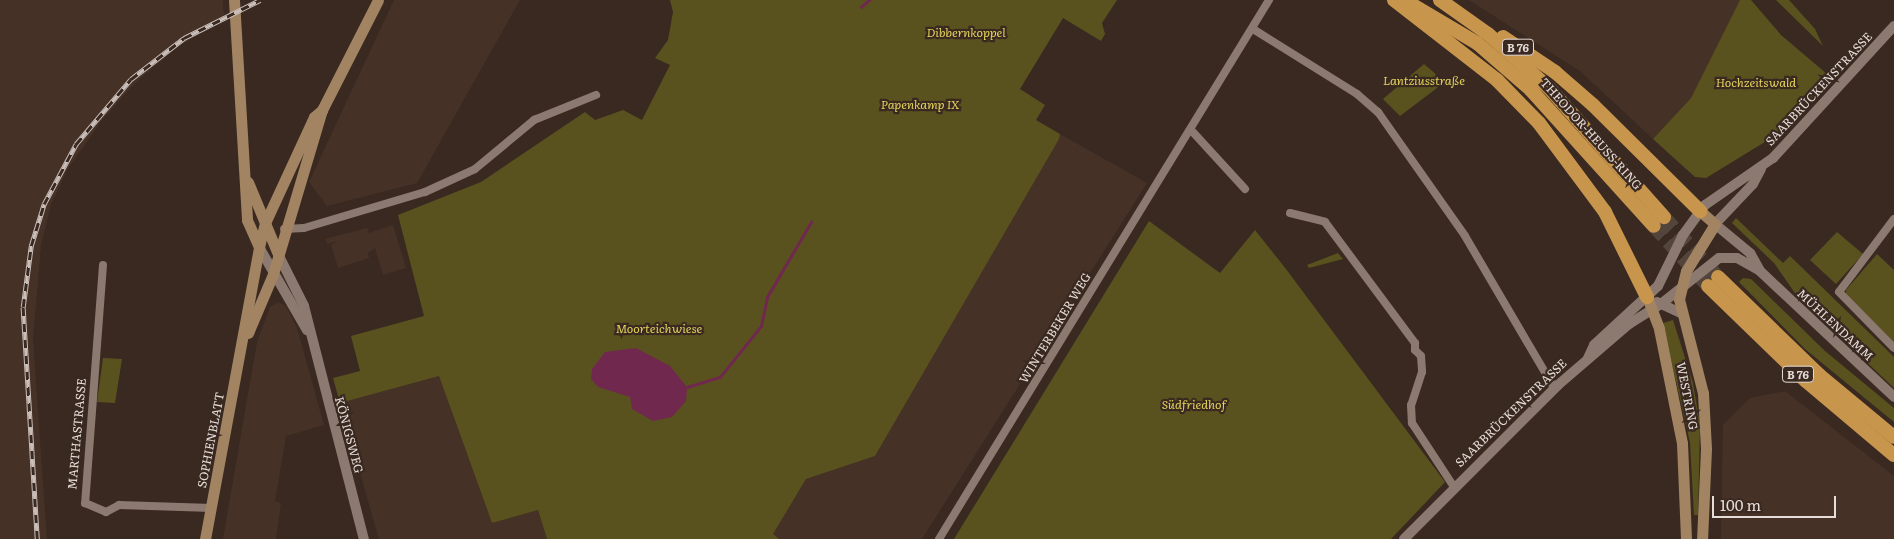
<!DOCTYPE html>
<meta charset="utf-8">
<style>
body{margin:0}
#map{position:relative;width:1894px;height:539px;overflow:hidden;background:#392921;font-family:Literata,serif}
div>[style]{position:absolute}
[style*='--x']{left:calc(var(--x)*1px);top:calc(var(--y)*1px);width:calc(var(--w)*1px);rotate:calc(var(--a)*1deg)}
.built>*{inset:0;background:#463126}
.green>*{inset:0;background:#59521f}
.water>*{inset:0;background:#71284e}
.stream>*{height:2.5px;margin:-1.25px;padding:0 1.25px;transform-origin:1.25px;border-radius:1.25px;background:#71284e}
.trunk-tunnel>*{height:14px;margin-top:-7px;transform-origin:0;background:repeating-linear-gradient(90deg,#53443c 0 14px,transparent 0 21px)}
.minor>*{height:8px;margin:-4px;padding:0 4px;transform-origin:4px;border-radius:4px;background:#8c7970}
.tertiary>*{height:10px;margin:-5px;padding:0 5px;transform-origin:5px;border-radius:5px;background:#8c7970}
.secondary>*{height:11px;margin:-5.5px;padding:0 5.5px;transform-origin:5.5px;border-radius:5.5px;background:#a28462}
.trunk>*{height:14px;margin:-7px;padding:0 7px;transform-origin:7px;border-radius:7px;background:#c8954c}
.rail>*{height:4.5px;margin-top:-2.25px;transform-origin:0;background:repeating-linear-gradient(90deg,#392921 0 8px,#c9beb9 0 16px);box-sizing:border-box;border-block:1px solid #c9beb9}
span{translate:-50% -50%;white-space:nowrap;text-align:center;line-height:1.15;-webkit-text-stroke:4.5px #392921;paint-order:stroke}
.shield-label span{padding:1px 4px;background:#392921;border:1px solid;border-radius:4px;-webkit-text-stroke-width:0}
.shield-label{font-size:11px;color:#e7ddd8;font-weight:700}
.park-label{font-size:12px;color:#e2d258;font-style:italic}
.street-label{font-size:12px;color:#e7ddd8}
.scale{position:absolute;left:1712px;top:496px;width:124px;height:22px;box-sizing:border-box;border:2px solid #e7ddd8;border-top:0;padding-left:6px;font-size:15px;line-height:18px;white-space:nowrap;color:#e7ddd8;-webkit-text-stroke:4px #392921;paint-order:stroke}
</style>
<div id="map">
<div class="built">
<i style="clip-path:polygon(0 0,223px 0,224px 19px,176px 48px,135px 83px,102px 120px,67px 170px,51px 205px,41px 245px,33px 339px,47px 539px,0 539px)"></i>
<i style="clip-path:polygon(394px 0,520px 0,417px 183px,327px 206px,309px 182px)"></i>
<i style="clip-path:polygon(1469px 0,1740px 0,1691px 98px,1653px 139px,1580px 71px)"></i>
<i style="clip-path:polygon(1060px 134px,1147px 183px,922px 539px,779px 539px,772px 535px,806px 479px,875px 456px)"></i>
<i style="clip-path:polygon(393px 225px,406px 268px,383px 275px,375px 248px,368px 253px,369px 258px,338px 268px,331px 245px,338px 241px,327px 244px,325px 239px,367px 228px,369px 233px)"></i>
<i style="clip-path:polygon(278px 302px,286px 306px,297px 328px,324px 425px,286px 436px,275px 501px,281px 503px,276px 539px,223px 539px,257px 342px,270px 307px)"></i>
<i style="clip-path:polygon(439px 376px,492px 523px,538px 510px,547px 539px,379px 539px,340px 403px)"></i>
<i style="clip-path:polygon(1785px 391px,1894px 476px,1894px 539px,1721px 539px,1723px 425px,1750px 398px)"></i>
</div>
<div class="green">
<i style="clip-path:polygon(670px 0,1117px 0,1102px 23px,1105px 34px,1101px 41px,1063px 18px,1020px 89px,1045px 105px,1036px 120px,1060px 134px,1059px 139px,875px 456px,806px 479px,773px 534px,779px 539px,547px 539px,538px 510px,492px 523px,439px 376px,340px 403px,333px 378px,360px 371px,351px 336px,424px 316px,398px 215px,481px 182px,585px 112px,595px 120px,623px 110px,642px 120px,670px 65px,655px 58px,668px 40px,673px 12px)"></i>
<i style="clip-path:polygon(1740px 0,1751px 0,1781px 35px,1827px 74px,1822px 80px,1825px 87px,1773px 137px,1706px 178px,1695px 177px,1653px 139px,1691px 98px)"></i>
<i style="clip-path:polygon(1776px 0,1789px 0,1815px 29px,1823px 46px)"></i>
<i style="clip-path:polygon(1424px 64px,1445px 82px,1400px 116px,1383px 99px)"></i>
<i style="clip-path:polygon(1736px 218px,1783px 263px,1790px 256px,1894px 357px,1894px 388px,1797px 296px,1774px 263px,1732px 223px)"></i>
<i style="clip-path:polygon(1149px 221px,1220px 273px,1255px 230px,1286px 269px,1445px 482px,1391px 539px,954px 539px)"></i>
<i style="clip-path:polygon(1837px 232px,1863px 254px,1836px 284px,1810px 260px)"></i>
<i style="clip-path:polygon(1338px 253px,1343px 259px,1309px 268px,1307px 265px)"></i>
<i style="clip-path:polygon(1877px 254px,1894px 270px,1894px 344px,1845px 298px,1846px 290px)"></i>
<i style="clip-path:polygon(1743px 278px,1751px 279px,1825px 351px,1894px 408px,1894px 422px,1805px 349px,1739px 282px)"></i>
<i style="clip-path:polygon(1673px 320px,1693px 383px,1700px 425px,1698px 515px,1694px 515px,1690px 443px,1663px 323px)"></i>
<i style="clip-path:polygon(103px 358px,122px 359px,115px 403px,97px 402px)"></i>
</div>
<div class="water">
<i style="clip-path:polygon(636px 348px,670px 366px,687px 387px,686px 401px,672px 417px,653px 421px,632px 409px,630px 397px,598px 387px,591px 379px,592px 369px,605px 352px)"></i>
</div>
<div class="stream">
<i style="--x:861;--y:7;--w:11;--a:-41"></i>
<i style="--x:687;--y:387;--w:34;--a:-17"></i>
<i style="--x:720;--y:377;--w:65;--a:-51.2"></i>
<i style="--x:761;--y:326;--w:30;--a:-78"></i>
<i style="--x:767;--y:297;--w:87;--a:-59.6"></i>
</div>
<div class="trunk-tunnel">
<i style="--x:1664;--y:217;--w:81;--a:48"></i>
<i style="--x:1654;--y:226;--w:81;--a:48"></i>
</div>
<div class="minor">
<i style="--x:1253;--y:29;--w:123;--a:32"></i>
<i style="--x:1357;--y:94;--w:28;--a:41"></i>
<i style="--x:1378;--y:112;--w:151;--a:54.9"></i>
<i style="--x:1465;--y:236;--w:176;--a:59.6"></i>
<i style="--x:1191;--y:130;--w:80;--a:47.5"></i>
<i style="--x:1290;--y:213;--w:36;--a:14"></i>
<i style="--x:1325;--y:222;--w:151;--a:53.4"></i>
<i style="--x:1415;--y:343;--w:7;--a:90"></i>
<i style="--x:1415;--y:350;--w:8;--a:45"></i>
<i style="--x:1421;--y:356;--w:16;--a:86"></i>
<i style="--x:1422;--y:372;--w:35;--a:108"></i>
<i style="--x:1411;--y:405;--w:18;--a:87"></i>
<i style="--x:1412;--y:423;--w:77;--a:56.7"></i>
<i style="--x:1894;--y:219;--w:91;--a:127"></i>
<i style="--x:1839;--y:292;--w:78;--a:45.5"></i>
<i style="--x:284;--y:229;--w:20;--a:-3"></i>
<i style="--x:304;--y:228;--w:126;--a:-16.6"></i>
<i style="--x:425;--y:192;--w:55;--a:-24.7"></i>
<i style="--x:475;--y:169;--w:77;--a:-39.7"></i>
<i style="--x:534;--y:120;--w:67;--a:-22"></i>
<i style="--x:103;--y:265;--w:239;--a:94.3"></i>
<i style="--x:85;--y:503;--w:23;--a:23"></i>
<i style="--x:106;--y:512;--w:15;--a:-28"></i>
<i style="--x:119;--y:505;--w:93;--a:1.8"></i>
<i style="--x:939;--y:539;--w:632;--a:-58.52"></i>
</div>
<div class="tertiary">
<i style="--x:259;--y:247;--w:96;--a:60"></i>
<i style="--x:278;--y:254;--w:58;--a:63.4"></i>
<i style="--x:304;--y:306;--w:241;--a:75.6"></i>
<i style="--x:1759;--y:269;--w:18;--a:-119"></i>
<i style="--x:1750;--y:253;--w:45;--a:-140.4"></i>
<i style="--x:1715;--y:224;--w:55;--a:-46.5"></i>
<i style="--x:1753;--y:184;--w:17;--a:-62"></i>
<i style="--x:1657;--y:302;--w:26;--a:25"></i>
<i style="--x:1588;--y:358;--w:14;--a:-65"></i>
<i style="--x:1594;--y:345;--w:87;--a:-42.7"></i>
<i style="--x:1658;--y:286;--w:57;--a:-63.9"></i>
<i style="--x:1683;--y:235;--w:37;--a:-54"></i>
<i style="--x:1705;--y:205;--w:83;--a:-34.7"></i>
<i style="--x:1773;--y:158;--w:179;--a:-47.5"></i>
<i style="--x:1404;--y:539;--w:218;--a:-45"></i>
<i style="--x:1558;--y:385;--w:94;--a:-40.7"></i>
<i style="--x:1629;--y:324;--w:38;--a:-32"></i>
<i style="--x:1661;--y:304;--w:74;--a:-38.4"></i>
<i style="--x:1719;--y:258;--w:18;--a:0"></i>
<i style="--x:1737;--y:258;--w:26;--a:29"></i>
<i style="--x:1760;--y:271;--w:184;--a:43.2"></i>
</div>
<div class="secondary">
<i style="--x:234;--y:0;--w:220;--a:86.6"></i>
<i style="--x:247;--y:220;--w:30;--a:66"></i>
<i style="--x:248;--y:182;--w:78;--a:67.4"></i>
<i style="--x:1700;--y:211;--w:20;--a:41"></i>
<i style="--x:1715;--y:224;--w:55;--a:121.7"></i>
<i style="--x:1686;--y:271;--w:29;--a:104"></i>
<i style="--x:1679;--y:299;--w:97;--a:75.7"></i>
<i style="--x:1703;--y:393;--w:56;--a:86.9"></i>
<i style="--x:1706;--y:449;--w:90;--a:92.5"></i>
<i style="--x:1647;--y:297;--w:34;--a:69"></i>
<i style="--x:1659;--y:329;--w:116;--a:78.6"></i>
<i style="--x:1682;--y:443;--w:96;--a:87.6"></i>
<i style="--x:248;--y:333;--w:64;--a:-67"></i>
<i style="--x:273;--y:274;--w:171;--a:-73.4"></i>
<i style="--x:322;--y:110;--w:123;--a:-63"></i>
<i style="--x:205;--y:539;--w:297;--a:-79.5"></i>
<i style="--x:259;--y:247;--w:25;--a:-76"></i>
<i style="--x:265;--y:223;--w:117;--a:-65.2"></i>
<i style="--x:314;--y:117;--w:11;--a:-41"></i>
</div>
<div class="trunk">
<i style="--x:1394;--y:0;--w:130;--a:37.8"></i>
<i style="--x:1497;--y:80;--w:60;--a:45.7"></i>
<i style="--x:1539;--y:123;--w:111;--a:53.4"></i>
<i style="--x:1605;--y:212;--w:95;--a:63.7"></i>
<i style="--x:1440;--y:0;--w:59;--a:35.3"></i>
<i style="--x:1488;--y:34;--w:81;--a:41.5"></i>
<i style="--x:1549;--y:88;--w:173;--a:48.3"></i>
<i style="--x:1411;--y:4;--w:77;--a:30.6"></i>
<i style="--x:1477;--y:43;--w:72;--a:41"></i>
<i style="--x:1531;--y:90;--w:183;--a:47.9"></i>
<i style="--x:1503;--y:37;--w:63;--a:33.9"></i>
<i style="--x:1555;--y:72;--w:50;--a:41"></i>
<i style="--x:1593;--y:105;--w:151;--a:44.7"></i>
<i style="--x:1718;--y:277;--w:141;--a:44.1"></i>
<i style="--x:1819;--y:375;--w:97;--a:39.6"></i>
<i style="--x:1708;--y:286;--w:136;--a:44.1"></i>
<i style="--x:1806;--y:381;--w:115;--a:40.1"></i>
</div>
<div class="rail">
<i style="--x:37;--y:539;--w:232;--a:-93.5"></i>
<i style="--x:23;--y:307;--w:62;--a:-82.5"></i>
<i style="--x:31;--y:246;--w:44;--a:-72.8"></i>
<i style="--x:44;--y:204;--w:68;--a:-61.9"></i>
<i style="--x:76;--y:144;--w:85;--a:-49.8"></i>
<i style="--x:131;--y:79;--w:67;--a:-37.7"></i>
<i style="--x:184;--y:38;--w:85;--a:-26.6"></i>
</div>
<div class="shield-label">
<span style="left:1518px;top:47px">B 76</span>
<span style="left:1798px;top:374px">B 76</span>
</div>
<div class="park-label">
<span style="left:966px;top:33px">Dibbernkoppel</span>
<span style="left:1424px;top:81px">Lantziusstraße</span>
<span style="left:1756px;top:83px">Hochzeitswald</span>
<span style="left:920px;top:105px">Papenkamp IX</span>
<span style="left:659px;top:329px">Moorteichwiese</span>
<span style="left:1194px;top:405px">Südfriedhof</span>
</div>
<div class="street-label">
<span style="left:1819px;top:89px;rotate:-47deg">SAARBRÜCKENSTRASSE</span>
<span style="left:1591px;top:134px;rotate:48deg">THEODOR-HEUSS-RING</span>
<span style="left:1835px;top:325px;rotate:43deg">MÜHLENDAMM</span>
<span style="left:1055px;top:328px;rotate:-59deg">WINTERBEKER WEG</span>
<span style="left:1687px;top:396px;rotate:79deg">WESTRING</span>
<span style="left:1511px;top:413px;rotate:-44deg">SAARBRÜCKENSTRASSE</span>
<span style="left:77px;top:434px;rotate:-85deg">MARTHASTRASSE</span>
<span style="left:349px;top:435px;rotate:75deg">KÖNIGSWEG</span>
<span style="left:211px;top:440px;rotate:-79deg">SOPHIENBLATT</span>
</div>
<div class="scale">100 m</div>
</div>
